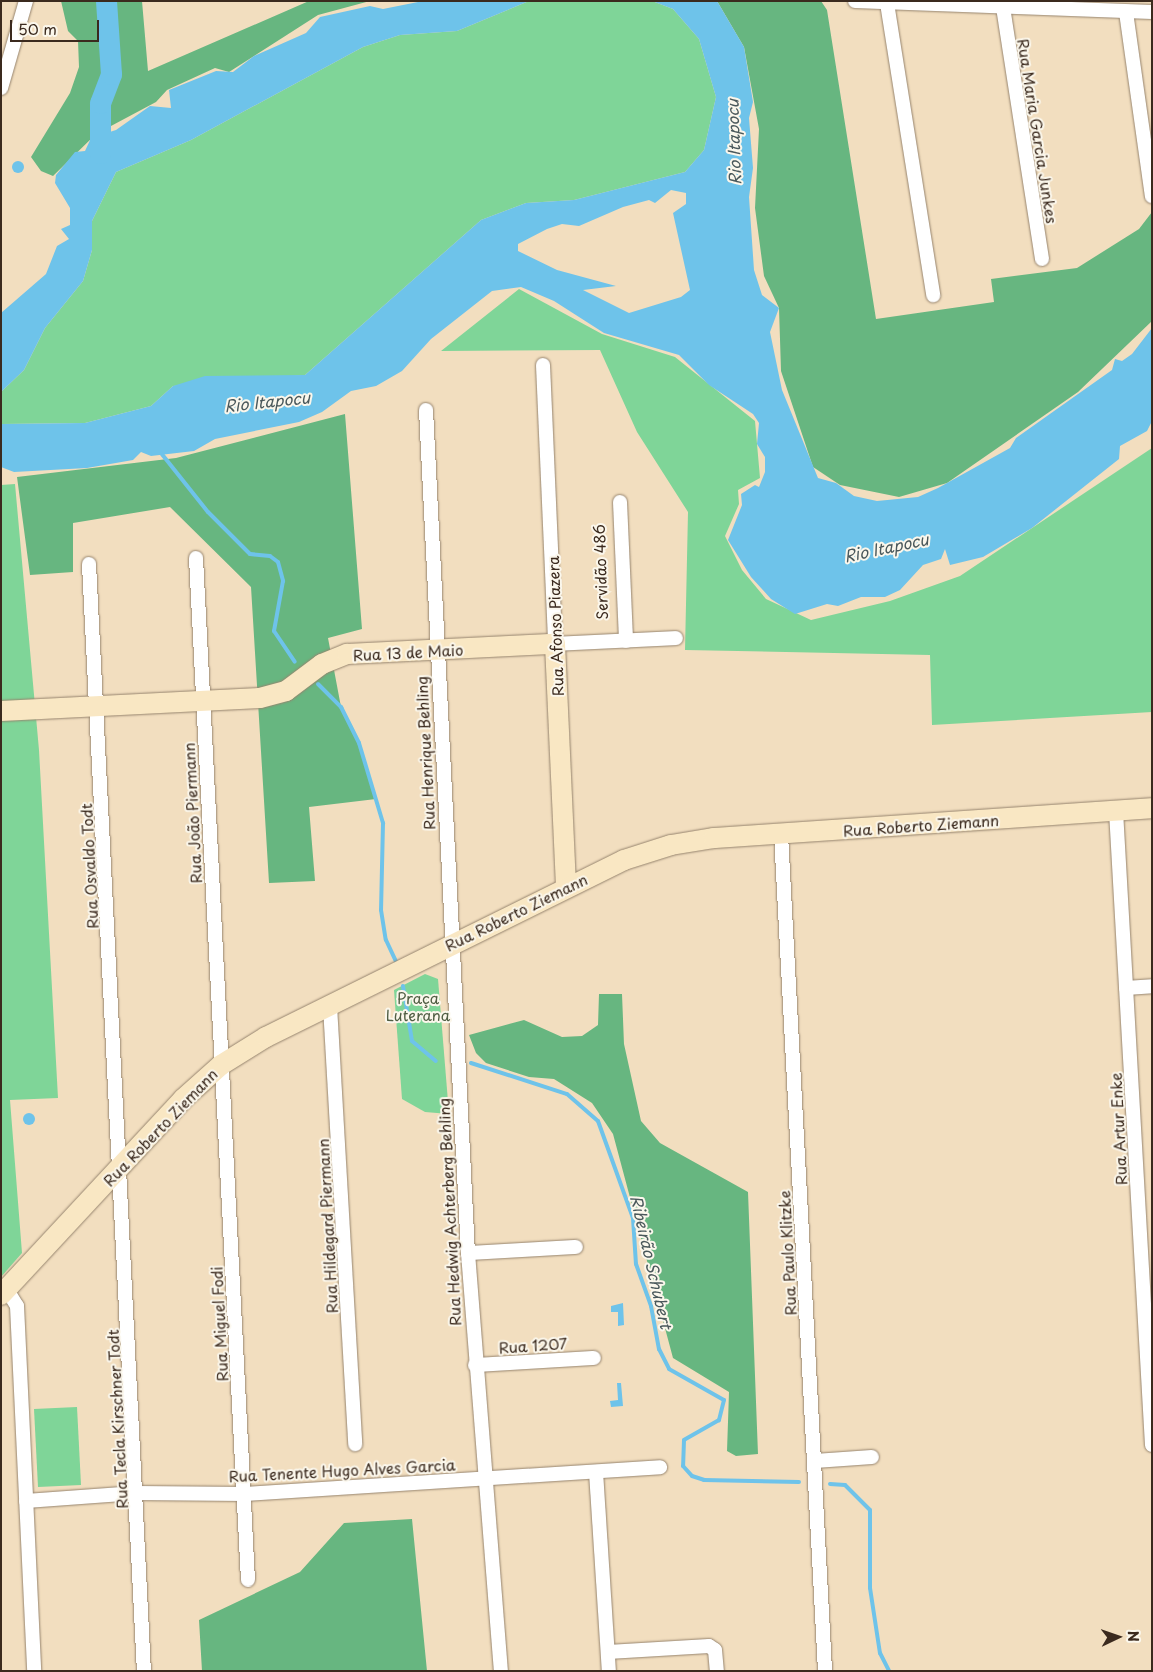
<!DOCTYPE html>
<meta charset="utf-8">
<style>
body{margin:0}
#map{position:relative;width:1153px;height:1672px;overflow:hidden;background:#f2debf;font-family:"Playpen Sans",sans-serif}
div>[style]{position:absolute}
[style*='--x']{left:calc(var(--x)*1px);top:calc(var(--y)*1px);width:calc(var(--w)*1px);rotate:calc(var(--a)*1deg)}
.green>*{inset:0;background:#7fd598}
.forest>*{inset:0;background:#67b680}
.water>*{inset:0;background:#6ec3ea}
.round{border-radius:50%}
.stream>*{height:4px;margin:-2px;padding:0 2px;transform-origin:2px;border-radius:2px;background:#6ec3ea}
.river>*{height:21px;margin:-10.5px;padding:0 10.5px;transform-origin:10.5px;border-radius:10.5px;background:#6ec3ea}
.roads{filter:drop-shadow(0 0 1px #96846e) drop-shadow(0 0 1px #96846e)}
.minor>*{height:14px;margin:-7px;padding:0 7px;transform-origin:7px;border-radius:7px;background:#fff}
.secondary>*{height:20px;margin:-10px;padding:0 10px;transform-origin:10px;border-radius:10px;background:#f9e7c3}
span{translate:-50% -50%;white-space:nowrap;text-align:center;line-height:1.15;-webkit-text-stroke:4px #fbf7ec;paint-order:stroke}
.street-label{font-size:15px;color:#3b2a1e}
.park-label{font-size:15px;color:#4f5d43}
.water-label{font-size:16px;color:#4a585b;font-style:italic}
.frame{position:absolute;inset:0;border:2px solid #3b2a1e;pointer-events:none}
.north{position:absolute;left:1093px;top:1612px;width:50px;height:50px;-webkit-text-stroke:4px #fbf7ec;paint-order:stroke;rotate:87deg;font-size:14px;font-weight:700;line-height:20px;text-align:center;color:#3b2a1e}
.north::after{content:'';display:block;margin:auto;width:18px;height:22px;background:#3b2a1e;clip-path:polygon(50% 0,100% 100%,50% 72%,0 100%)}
.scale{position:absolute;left:10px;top:20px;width:89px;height:22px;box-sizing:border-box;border:2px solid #3b2a1e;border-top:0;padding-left:6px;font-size:15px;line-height:18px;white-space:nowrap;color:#3b2a1e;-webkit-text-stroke:4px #fbf7ec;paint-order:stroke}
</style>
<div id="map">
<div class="green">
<i style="clip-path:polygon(529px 1px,652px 1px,673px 9px,699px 39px,716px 97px,704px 150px,685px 172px,574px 200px,526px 203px,481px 220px,305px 375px,173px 386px,151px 406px,85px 423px,1px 424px,1px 392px,24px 370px,45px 328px,83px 281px,92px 250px,92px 221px,116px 172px,191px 140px,363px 47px,400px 35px,457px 31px)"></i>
<i style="clip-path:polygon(519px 289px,602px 334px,675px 357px,755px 421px,760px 478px,738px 490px,739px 504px,725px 536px,742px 570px,766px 599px,811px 620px,890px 601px,960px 576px,1152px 448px,1152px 712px,932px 725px,930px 655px,685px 650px,688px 512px,637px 432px,600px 350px,441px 351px)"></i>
<i style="clip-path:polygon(15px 484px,39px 750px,58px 1098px,10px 1100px,22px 1253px,1px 1277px,1px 485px)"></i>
<i style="clip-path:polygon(425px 974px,438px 979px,449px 1114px,425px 1112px,402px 1099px,394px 990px)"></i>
<i style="clip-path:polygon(77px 1407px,81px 1485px,38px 1487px,34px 1409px)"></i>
</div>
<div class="forest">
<i style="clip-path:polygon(61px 1px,142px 1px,148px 71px,309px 1px,370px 1px,318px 15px,229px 72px,215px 68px,167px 90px,156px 102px,96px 134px,53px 176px,41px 171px,31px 157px,70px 93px,79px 67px,78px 41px,68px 31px)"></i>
<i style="clip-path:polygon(717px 1px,821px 1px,827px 10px,876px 319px,994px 302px,991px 279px,1077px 268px,1139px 229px,1152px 212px,1152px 321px,1078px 392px,947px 483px,899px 497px,840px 485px,813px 467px,781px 371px,779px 308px,764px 276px,755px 208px,759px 129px,744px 47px)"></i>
<i style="clip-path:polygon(345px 414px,362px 629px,328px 638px,341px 707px,359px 743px,376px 799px,309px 807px,315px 881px,269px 883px,251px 587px,170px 507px,73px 523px,73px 572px,30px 575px,17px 477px,176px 458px)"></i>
<i style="clip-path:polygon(599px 994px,622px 994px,624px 1044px,641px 1121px,660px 1143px,748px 1192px,758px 1454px,736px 1456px,727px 1451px,729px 1392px,673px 1358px,613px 1134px,592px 1103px,554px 1079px,529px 1077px,486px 1063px,476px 1053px,469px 1035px,524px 1020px,562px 1037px,582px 1036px,598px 1025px)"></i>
<i style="clip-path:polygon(412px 1519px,427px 1671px,202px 1671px,199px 1620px,300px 1572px,344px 1523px)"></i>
</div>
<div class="water">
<i style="clip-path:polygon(423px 1px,529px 1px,457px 31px,400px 35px,363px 47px,191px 140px,116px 172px,92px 221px,92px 250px,83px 281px,45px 328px,24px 370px,1px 392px,1px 313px,46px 274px,57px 246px,69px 239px,61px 229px,70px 225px,70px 208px,55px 183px,56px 175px,75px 152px,85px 151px,91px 138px,116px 130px,150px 106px,171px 108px,169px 90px,216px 71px,233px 72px,254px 56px,306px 33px,320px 17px,370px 6px,383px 9px)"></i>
<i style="clip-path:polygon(evenodd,652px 1px,717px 1px,744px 47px,753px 102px,749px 118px,753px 168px,749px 197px,754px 270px,762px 295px,779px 308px,770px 332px,782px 390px,818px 478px,836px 483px,854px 496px,877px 501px,918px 497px,938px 488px,1010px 448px,1016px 438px,1112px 370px,1115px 359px,1122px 361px,1132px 354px,1152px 328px,1152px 421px,1147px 431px,1120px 446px,1119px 459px,1032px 528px,983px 557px,950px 565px,945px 549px,941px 559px,923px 565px,900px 590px,885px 597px,861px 597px,838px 606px,827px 604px,795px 614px,771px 599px,751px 577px,728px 540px,742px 505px,741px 494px,755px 485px,759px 487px,765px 472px,765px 457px,757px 444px,759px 423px,753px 414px,709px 385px,679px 355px,604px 333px,554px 301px,521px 287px,492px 291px,431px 339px,402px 371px,376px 386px,351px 391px,322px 412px,299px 422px,215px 439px,194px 451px,151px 456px,141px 452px,133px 460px,87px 468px,14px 472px,1px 467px,1px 424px,85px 423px,151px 406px,173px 386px,205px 376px,305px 375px,481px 220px,526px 203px,574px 200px,685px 172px,704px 150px,716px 97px,699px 39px,673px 9px,652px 1px,671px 190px,686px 193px,686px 204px,673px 213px,690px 290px,681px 297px,629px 313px,583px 290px,616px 286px,557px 270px,518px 251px,518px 244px,547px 229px,562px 224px,579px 226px,623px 207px,649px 200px,655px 203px,671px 190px)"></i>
<i class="round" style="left:12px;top:161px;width:12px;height:12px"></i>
<i class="round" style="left:23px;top:1113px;width:12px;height:12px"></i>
<i style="clip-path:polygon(623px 1303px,624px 1325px,618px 1326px,618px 1312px,611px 1312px,611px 1306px)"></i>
<i style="clip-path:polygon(617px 1383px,621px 1383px,623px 1406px,611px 1407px,610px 1401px,618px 1400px)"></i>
</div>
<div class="stream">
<i style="--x:161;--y:453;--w:75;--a:51.5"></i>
<i style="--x:208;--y:512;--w:59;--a:45"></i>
<i style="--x:250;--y:554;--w:20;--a:6"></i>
<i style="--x:270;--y:556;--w:10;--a:37"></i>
<i style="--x:278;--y:562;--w:20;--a:75"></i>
<i style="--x:283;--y:581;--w:51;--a:100.2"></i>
<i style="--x:274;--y:631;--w:37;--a:56"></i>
<i style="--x:318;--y:684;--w:33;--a:45"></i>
<i style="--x:341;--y:707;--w:40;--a:63.4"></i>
<i style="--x:359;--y:743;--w:84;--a:73.3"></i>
<i style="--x:383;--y:823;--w:87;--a:91.3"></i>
<i style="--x:381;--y:910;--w:30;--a:81"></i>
<i style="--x:386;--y:940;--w:23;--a:65"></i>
<i style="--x:403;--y:986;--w:56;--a:80.7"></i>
<i style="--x:412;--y:1041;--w:31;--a:40"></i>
<i style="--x:471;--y:1063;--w:101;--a:17.9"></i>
<i style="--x:567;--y:1094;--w:41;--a:41.1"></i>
<i style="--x:598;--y:1121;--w:103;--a:70.2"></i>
<i style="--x:633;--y:1218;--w:46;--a:86.3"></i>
<i style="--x:636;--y:1264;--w:45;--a:70.3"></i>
<i style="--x:651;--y:1306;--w:44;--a:79.5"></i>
<i style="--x:659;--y:1349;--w:22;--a:63"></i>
<i style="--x:669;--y:1369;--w:63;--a:29.4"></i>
<i style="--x:724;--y:1400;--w:21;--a:104"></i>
<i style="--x:719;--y:1420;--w:40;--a:150.3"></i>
<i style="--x:684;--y:1440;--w:26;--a:92"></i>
<i style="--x:683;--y:1466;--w:13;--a:48"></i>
<i style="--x:692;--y:1476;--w:13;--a:18"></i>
<i style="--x:704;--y:1480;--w:95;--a:1.2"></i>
<i style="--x:830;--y:1484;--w:15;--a:4"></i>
<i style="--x:845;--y:1485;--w:35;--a:45"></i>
<i style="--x:870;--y:1510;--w:78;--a:90"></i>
<i style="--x:870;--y:1588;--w:66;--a:81.3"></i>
<i style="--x:880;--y:1653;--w:20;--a:63"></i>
</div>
<div class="river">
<i style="--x:100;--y:153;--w:50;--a:-90"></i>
<i style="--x:100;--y:103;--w:31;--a:-69"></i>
<i style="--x:111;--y:74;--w:73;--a:-93.9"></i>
</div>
<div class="roads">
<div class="minor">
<i style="--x:855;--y:1;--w:297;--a:2.1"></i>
<i style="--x:887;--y:3;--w:296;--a:81"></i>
<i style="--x:1003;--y:7;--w:255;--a:81.2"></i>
<i style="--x:1126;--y:12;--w:186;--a:82"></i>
<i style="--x:1;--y:88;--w:91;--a:-74"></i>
<i style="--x:543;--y:365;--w:279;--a:87.5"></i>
<i style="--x:555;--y:644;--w:121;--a:-2.8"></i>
<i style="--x:426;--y:410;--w:844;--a:87.15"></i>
<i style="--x:468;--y:1253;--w:419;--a:85.5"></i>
<i style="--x:620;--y:502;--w:139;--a:87.5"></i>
<i style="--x:196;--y:558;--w:1023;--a:87.09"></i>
<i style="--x:89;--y:564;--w:1108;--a:87.16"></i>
<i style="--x:1116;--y:811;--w:635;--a:86.75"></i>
<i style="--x:781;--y:834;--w:838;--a:86.99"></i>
<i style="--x:1126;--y:988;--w:26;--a:-4"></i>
<i style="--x:330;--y:1006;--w:439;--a:86.7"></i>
<i style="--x:468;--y:1253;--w:108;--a:-3.2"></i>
<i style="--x:7;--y:1290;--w:19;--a:58"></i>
<i style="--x:17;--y:1306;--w:365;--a:87.3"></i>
<i style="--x:475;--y:1365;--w:119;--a:-3.4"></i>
<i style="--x:815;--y:1461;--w:57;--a:-4"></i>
<i style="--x:596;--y:1472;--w:199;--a:86.3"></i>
<i style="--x:26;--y:1501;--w:110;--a:-4.2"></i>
<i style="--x:136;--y:1493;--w:109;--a:0.5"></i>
<i style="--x:245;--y:1494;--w:416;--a:-3.7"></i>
<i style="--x:608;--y:1652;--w:101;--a:-3.4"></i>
<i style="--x:709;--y:1646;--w:7;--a:34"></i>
<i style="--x:715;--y:1650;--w:21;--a:85"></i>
</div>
<div class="secondary">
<i style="--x:1;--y:711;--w:259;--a:-2.9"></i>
<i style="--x:260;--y:698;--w:27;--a:-15"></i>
<i style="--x:286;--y:691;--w:45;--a:-36.9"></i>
<i style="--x:322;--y:664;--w:27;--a:-22"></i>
<i style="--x:347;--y:654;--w:208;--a:-2.8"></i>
<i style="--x:555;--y:644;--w:243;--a:87.4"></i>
<i style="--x:1;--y:1295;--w:267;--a:-47.1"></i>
<i style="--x:183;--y:1099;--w:51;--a:-41.8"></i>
<i style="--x:221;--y:1065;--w:53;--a:-31.9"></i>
<i style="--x:266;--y:1037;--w:399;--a:-26.3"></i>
<i style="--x:624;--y:860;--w:49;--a:-17.7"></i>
<i style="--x:671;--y:845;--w:44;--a:-9.2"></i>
<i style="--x:714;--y:838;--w:439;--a:-3.9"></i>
</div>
</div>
<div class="street-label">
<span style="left:1038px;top:131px;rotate:81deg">Rua Maria Garcia Junkes</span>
<span style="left:600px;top:572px;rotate:-92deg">Servidão 486</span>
<span style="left:555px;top:626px;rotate:-92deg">Rua Afonso Piazera</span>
<span style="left:408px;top:652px;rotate:-3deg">Rua 13 de Maio</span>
<span style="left:425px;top:753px;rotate:-93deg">Rua Henrique Behling</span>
<span style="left:192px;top:813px;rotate:-93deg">Rua João Piermann</span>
<span style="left:921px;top:825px;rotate:-4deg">Rua Roberto Ziemann</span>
<span style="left:89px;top:866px;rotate:-93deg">Rua Osvaldo Todt</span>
<span style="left:516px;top:912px;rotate:-26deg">Rua Roberto Ziemann</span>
<span style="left:160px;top:1127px;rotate:-46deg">Rua Roberto Ziemann</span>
<span style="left:1118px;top:1129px;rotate:-93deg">Rua Artur Enke</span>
<span style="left:449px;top:1212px;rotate:-93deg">Rua Hedwig Achterberg Behling</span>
<span style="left:327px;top:1226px;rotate:-93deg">Rua Hildegard Piermann</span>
<span style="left:787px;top:1253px;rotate:-93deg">Rua Paulo Klitzke</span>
<span style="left:219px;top:1324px;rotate:-93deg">Rua Miguel Fodi</span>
<span style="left:533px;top:1345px;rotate:-4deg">Rua 1207</span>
<span style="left:117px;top:1419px;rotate:-93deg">Rua Tecla Kirschner Todt</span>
<span style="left:342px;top:1470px;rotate:-3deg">Rua Tenente Hugo Alves Garcia</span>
</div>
<div class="park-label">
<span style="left:418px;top:1006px">Praça<br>Luterana</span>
</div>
<div class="water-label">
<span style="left:733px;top:142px;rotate:-92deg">Rio Itapocu</span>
<span style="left:267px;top:401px;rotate:-6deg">Rio Itapocu</span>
<span style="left:886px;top:547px;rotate:-12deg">Rio Itapocu</span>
<span style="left:652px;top:1262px;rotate:77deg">Ribeirão Schubert</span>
</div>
<div class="frame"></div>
<div class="north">N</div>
<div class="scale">50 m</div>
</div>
